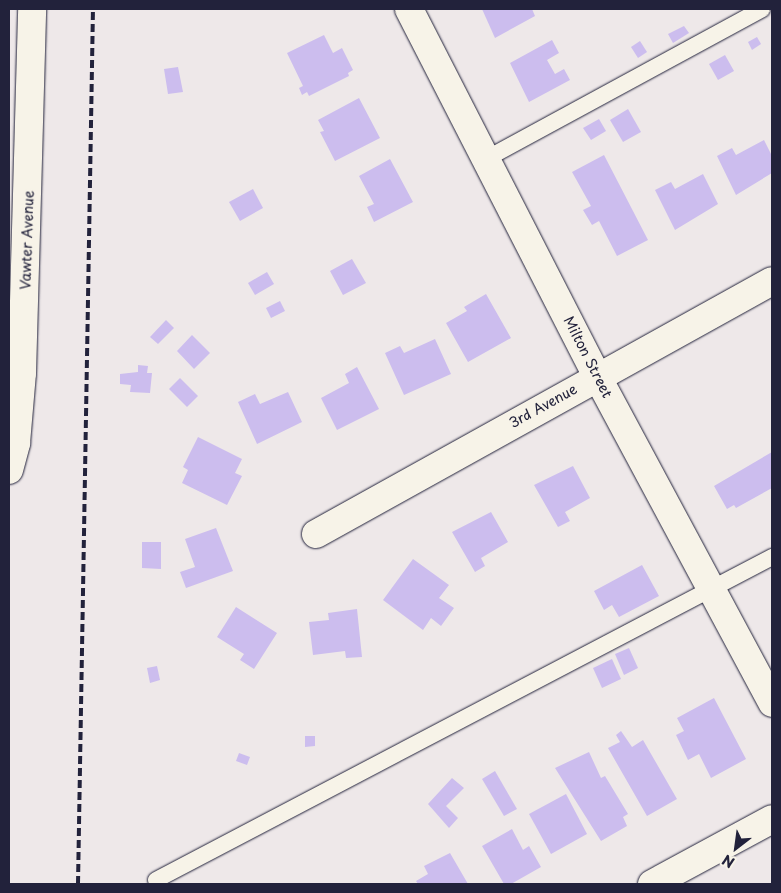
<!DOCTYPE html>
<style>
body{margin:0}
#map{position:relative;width:781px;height:893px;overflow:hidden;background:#eee8e9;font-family:"Playpen Sans",sans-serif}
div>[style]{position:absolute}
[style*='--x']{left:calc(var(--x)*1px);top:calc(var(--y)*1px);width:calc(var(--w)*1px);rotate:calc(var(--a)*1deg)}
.building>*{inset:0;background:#ccbdee}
.roads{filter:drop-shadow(0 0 1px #22223b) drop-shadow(0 0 1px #22223b)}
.service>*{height:16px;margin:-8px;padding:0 8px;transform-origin:8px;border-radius:8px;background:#f7f3e8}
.minor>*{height:28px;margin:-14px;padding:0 14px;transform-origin:14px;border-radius:14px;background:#f7f3e8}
.rail>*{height:4px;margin-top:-2px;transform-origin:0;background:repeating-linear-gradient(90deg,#22223b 0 8px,transparent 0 12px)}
span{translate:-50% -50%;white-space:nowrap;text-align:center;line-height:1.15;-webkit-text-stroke:4px #f7f3e8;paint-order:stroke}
.street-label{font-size:14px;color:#22223b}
.frame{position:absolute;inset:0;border:10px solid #22223b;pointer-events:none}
.north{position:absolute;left:711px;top:823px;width:50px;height:50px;-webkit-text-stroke:4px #f7f3e8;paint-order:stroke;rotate:210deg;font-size:14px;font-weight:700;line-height:20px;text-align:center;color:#22223b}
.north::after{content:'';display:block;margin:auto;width:18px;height:22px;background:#22223b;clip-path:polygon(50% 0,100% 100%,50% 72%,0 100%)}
</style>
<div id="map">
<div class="building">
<i style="clip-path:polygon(482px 9px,532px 9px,535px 16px,495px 38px)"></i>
<i style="clip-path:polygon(684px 26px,689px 33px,673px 43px,668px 34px)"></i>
<i style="clip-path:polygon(324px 35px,333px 53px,342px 48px,353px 70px,348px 73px,349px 76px,309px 96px,307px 92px,302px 95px,299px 88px,303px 86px,287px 53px)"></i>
<i style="clip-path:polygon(757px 37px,761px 44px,752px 50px,748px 42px)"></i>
<i style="clip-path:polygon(552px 40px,559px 53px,547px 60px,555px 74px,564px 69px,570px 80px,529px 102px,510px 63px)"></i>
<i style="clip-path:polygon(640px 41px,647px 52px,638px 58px,631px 47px)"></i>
<i style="clip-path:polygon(725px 55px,734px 71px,718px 80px,709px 64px)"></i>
<i style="clip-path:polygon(178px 67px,183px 92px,168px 94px,164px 69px)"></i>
<i style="clip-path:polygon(359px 98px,380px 138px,335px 161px,320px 132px,324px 131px,318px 120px)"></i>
<i style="clip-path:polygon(628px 109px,641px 132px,623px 142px,610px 120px)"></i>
<i style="clip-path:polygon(599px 119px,606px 131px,591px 140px,583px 128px)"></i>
<i style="clip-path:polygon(764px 140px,772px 156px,772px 173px,736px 195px,717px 156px,732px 148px,736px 155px)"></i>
<i style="clip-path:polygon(604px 155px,648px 240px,617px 256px,599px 221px,592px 225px,583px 210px,591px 206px,572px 172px)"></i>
<i style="clip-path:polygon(390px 159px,413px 202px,374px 222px,367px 207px,374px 204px,359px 176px)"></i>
<i style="clip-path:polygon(703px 174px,718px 204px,675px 230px,655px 190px,671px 182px,675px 189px)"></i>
<i style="clip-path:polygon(253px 189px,263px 208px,240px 221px,229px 202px)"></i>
<i style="clip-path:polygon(352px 259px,366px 283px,343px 295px,330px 271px)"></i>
<i style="clip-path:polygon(267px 272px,274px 284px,255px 295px,248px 283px)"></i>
<i style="clip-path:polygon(486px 294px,511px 338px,468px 362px,446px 323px,467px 311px,464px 307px)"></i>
<i style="clip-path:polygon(280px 301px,285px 311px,271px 318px,266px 308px)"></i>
<i style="clip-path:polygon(166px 320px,174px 328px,158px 344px,150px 337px)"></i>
<i style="clip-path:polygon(192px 335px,210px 353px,194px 369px,177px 351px)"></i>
<i style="clip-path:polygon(435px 339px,451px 374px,404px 395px,385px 353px,400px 346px,404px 353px)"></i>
<i style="clip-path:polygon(138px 365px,148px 366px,147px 373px,152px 373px,150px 393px,130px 392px,131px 385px,120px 384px,120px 374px,138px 372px)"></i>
<i style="clip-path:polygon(357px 367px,379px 409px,337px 430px,321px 398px,349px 383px,345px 374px)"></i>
<i style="clip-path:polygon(180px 378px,198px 396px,187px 407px,169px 389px)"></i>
<i style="clip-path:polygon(288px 392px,302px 422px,257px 444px,238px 402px,255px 394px,260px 404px)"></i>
<i style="clip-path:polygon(198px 437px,242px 459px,235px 473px,242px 476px,227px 505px,182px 483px,188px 470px,183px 467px)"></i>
<i style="clip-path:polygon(772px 452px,772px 488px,736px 508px,734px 505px,727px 509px,714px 486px)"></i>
<i style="clip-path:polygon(573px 466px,590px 498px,565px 512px,570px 521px,558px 527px,534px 485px)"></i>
<i style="clip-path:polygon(491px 512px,508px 542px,481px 558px,485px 566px,475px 572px,452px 532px)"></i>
<i style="clip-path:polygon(216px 528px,233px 571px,186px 588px,180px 572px,195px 567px,185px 539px)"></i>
<i style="clip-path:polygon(142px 542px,161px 542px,161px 569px,142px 568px)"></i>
<i style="clip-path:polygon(413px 559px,449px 585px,439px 598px,454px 608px,441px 626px,431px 618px,423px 630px,383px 600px)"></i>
<i style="clip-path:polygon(642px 565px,659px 596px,619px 617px,612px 605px,604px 610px,594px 591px)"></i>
<i style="clip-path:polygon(236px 607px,277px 633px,254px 669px,240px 660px,244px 654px,217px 637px)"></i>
<i style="clip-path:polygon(357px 609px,362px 657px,346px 658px,345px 651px,313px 655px,309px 622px,329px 620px,328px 613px)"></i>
<i style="clip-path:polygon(629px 648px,638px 668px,624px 675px,615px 654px)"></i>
<i style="clip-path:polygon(612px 659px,621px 679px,602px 688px,593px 668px)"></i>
<i style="clip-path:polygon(157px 666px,160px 680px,150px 683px,147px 668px)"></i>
<i style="clip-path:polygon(714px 698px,746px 759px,711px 778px,699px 754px,688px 760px,676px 735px,684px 731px,677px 718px)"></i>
<i style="clip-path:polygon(621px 731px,632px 747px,643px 740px,677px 799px,647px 816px,608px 748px,620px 742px,616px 735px)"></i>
<i style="clip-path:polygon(305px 736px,315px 736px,315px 746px,305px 747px)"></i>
<i style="clip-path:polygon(589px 752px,601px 778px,605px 776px,628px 814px,623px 817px,627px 826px,601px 841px,555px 768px)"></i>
<i style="clip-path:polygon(239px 753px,250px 757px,247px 765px,236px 761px)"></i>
<i style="clip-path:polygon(495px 771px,517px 809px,504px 816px,482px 779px)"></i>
<i style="clip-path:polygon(452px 778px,464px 788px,446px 806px,458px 818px,449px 828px,428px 804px)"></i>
<i style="clip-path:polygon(566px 794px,587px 834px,551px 854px,529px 814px)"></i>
<i style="clip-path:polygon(512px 829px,523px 850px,529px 846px,541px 867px,511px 884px,504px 884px,482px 846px)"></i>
<i style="clip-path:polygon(450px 853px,468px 884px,418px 884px,416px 881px,428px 874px,424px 866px)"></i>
</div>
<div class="roads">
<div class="service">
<i style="--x:486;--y:159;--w:314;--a:-28.5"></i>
<i style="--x:156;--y:880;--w:696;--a:-27.67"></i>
</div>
<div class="minor">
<i style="--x:409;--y:9;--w:412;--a:62.9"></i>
<i style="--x:597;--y:376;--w:371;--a:61.8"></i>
<i style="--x:9;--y:470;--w:28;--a:-75"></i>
<i style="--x:16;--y:443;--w:70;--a:-85.1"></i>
<i style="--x:22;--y:373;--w:364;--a:-88.4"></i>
<i style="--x:316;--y:534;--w:521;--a:-29.02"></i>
<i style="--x:652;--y:884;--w:136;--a:-28.4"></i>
</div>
</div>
<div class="rail">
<i style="--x:78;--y:884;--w:875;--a:-89.02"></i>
</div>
<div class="street-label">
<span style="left:27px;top:240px;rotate:-88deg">Vawter Avenue</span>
<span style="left:588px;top:357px;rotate:63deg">Milton Street</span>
<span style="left:543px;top:406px;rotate:-29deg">3rd Avenue</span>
</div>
<div class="frame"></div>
<div class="north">N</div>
</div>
